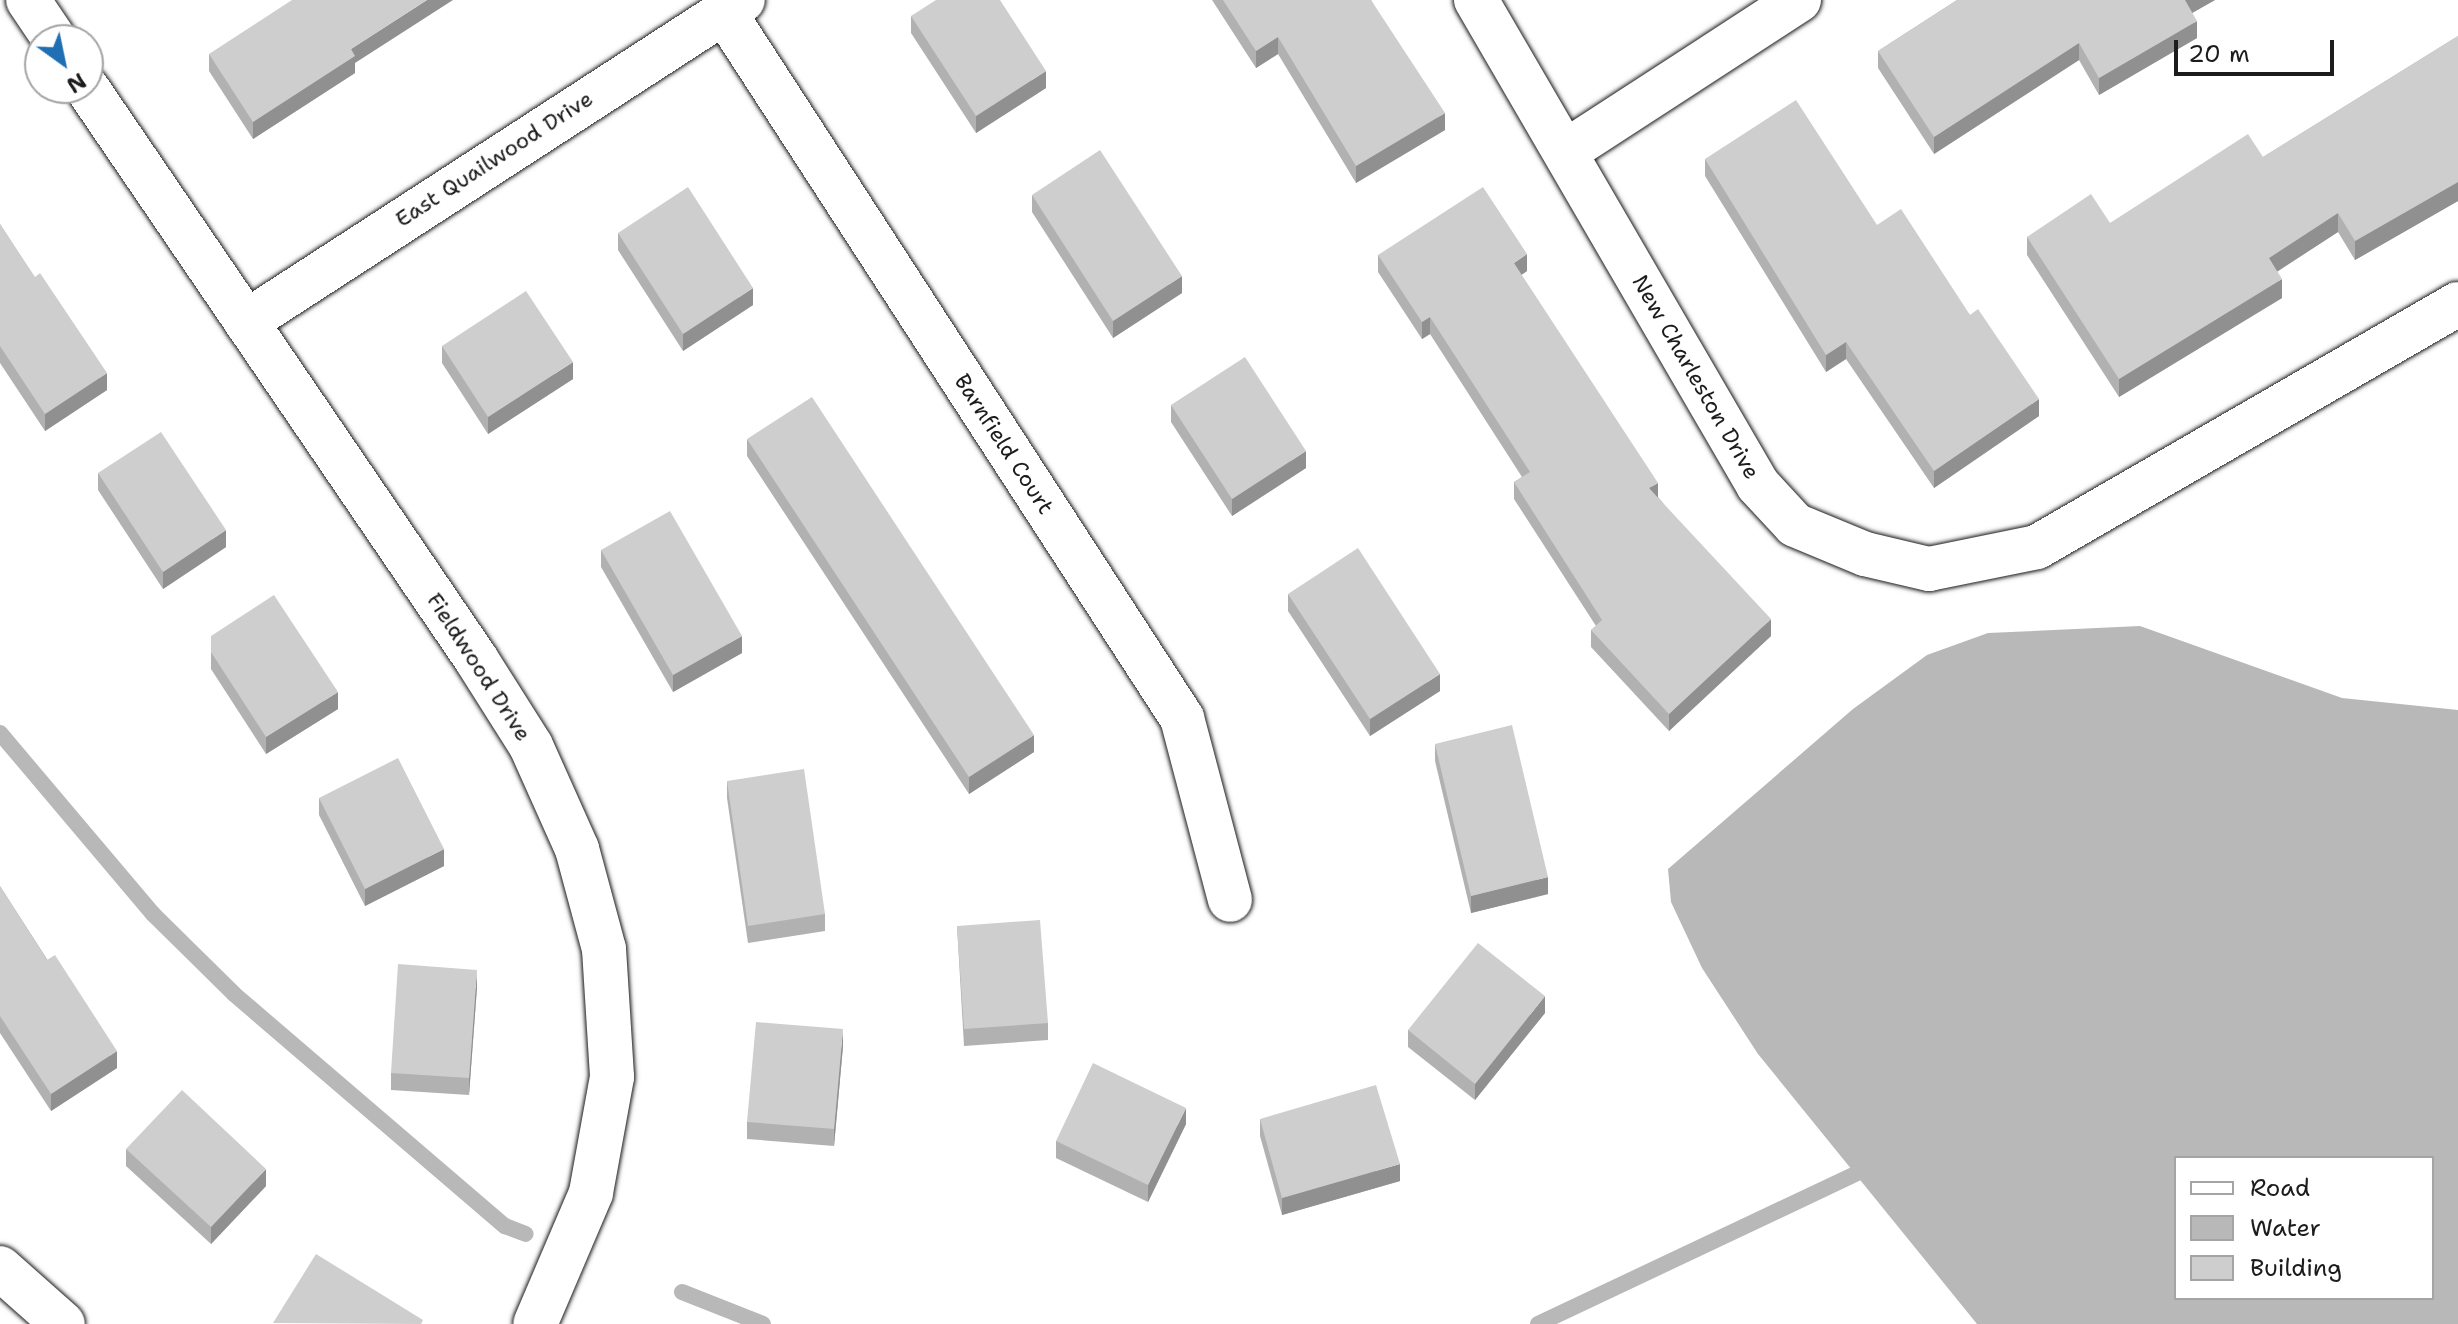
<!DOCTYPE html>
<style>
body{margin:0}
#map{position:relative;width:2458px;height:1324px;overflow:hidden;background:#fff;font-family:"Shantell Sans",sans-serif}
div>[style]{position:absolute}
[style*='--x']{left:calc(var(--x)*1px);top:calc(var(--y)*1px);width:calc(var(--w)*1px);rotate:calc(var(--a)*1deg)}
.water>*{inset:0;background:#b8b8b8}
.stream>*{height:16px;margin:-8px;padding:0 8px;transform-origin:8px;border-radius:8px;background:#b8b8b8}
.roads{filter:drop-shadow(0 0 2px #1c1c1c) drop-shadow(0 0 2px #1c1c1c)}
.minor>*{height:44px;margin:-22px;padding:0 22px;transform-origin:22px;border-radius:22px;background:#fff}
.wall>*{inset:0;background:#b1b1b1}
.shaded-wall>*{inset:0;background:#909090}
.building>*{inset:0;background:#cecece}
span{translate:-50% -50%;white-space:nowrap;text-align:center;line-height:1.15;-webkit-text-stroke:6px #fff;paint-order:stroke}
.street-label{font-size:22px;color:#1c1c1c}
.legend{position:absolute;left:2174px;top:1156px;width:260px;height:144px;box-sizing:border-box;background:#fff;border:2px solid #a4a4a4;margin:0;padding:10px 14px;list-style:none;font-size:24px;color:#1c1c1c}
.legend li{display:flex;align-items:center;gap:16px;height:40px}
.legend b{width:40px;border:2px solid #a4a4a4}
.north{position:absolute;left:24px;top:24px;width:80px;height:80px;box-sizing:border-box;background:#fff;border:2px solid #a4a4a4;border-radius:50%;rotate:147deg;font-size:22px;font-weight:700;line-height:32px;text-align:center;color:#1c1c1c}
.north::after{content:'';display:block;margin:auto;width:28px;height:36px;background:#1f6fb2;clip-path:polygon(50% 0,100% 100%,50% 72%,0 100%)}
.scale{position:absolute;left:2174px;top:40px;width:160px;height:36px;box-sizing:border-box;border:4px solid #1c1c1c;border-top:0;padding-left:10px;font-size:24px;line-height:28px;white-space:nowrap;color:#1c1c1c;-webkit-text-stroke:6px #fff;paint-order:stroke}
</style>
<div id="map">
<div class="water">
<i style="clip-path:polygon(evenodd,2140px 626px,2342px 698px,2458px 710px,2458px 1324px,1977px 1324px,1758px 1054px,1702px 968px,1671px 902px,1668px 869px,1853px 709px,1927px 655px,1988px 633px,2140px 626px,2176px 1158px,2432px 1158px,2432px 1298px,2176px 1298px,2176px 1158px)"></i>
</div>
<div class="stream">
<i style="--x:0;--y:733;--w:237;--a:49.8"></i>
<i style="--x:153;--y:914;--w:114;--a:44.6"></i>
<i style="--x:234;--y:994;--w:357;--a:40.6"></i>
<i style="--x:505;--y:1226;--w:22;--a:21"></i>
<i style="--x:682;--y:1292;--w:87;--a:21.6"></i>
<i style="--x:1538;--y:1324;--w:370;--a:-25.3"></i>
</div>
<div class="roads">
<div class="minor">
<i style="--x:28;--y:0;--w:48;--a:56"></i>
<i style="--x:1476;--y:0;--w:561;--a:59.82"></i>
<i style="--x:1758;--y:485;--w:54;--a:47.2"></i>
<i style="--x:1795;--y:525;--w:76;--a:22.5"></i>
<i style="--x:1865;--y:554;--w:66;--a:13.2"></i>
<i style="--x:1929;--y:569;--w:110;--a:-11.5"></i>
<i style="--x:2037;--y:547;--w:486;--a:-30"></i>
<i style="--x:724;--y:12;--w:842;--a:57.03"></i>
<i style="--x:1182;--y:718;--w:188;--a:75.2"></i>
<i style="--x:87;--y:88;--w:691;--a:55.73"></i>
<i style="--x:476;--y:659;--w:103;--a:57.7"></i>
<i style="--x:531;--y:746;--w:113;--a:65.9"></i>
<i style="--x:577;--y:849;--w:104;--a:74.9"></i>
<i style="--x:604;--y:949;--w:128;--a:86.4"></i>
<i style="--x:612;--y:1077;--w:118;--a:100.3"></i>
<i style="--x:591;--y:1193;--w:142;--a:113.1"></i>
<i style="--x:1565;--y:152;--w:279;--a:-33"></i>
<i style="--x:246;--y:322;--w:592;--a:-32.94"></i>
<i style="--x:0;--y:1268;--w:84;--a:41.6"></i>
</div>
</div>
<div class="wall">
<i style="clip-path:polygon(1212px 0,1371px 0,1445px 130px,1356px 183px,1278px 54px,1256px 68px)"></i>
<i style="clip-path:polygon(1957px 0,2215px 0,2192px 13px,2197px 38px,2099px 95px,2079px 60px,1934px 154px,1878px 68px,1878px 51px)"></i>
<i style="clip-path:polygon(911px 16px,1046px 88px,976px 133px,911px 33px)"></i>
<i style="clip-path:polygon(2458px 36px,2458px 201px,2355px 260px,2338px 232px,2277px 271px,2282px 298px,2119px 397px,2027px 255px,2027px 237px,2110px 223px,2263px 157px)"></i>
<i style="clip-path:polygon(209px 54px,355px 63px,355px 73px,253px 139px,209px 71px)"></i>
<i style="clip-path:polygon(1705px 159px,1877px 225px,1970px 315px,2039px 416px,1934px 488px,1846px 359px,1826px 372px,1705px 176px)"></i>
<i style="clip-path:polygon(1032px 195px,1182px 293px,1113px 338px,1032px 212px)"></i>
<i style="clip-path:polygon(0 224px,107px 390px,45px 431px,0 363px)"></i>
<i style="clip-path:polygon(618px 233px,753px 305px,683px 351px,618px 250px)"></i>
<i style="clip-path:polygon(1378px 255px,1527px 271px,1521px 275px,1658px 497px,1771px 636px,1669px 731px,1591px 647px,1591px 630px,1596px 626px,1514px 499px,1514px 482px,1522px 477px,1430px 334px,1422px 339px,1378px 272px)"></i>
<i style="clip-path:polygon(442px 346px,573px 379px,488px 434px,442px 363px)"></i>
<i style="clip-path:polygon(1171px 405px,1306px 468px,1232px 516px,1171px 422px)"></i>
<i style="clip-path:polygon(747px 439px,1034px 752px,969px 794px,747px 456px)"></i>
<i style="clip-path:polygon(98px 473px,226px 547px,163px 589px,98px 490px)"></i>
<i style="clip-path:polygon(601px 550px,742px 653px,673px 692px,601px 567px)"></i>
<i style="clip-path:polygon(1288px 594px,1440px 691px,1370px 736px,1288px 611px)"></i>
<i style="clip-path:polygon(211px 636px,338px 709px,266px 754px,211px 669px)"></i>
<i style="clip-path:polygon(1435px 744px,1548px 894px,1471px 913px,1435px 761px)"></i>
<i style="clip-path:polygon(727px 781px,825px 914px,825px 931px,748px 943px,727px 798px)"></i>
<i style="clip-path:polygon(319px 798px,444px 866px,365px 906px,319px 815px)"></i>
<i style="clip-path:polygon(0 886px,117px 1068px,51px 1111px,0 1033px)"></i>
<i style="clip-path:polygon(957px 926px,1048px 1023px,1048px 1040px,964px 1046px)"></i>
<i style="clip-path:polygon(477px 987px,469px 1095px,391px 1090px,391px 1073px)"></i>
<i style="clip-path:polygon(1545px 1013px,1475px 1100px,1408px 1047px,1408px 1030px)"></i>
<i style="clip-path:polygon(843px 1046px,834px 1146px,747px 1139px,747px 1122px)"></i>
<i style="clip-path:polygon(1260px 1119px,1400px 1181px,1282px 1215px,1260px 1136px)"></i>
<i style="clip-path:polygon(1186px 1124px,1148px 1202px,1056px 1158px,1056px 1141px)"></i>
<i style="clip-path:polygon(126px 1149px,266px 1186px,211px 1244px,126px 1166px)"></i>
</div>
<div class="shaded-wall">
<i style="clip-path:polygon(427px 0,453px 0,355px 63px,355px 73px,253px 139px,253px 122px,351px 49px)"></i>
<i style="clip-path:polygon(2185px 0,2215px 0,2185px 17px)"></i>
<i style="clip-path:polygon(2197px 21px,2197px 38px,2099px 95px,2099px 78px)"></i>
<i style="clip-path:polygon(1278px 37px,1278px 54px,1256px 68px,1256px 51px)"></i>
<i style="clip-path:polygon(2079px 43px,2079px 60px,1934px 154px,1934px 137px)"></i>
<i style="clip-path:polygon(1046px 71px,1046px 88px,976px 133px,976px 116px)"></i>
<i style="clip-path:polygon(1445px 113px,1445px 130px,1356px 183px,1356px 166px)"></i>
<i style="clip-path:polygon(2458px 182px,2458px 201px,2355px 260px,2355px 241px)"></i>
<i style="clip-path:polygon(2338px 213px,2338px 232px,2269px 277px,2269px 258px)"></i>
<i style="clip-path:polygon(1527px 254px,1527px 271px,1514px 280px,1514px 263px)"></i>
<i style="clip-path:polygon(1182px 276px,1182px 293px,1113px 338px,1113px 321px)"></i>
<i style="clip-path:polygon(2282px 279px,2282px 298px,2119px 397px,2119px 379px)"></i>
<i style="clip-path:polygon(753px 288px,753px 305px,683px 351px,683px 334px)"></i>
<i style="clip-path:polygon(1430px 317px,1430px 334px,1422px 339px,1422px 322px)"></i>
<i style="clip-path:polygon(1846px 342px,1846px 359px,1826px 372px,1826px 355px)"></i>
<i style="clip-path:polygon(573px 362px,573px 379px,488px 434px,488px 417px)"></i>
<i style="clip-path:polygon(107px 373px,107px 390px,45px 431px,45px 414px)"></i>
<i style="clip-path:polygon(2039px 399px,2039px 416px,1934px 488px,1934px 471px)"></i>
<i style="clip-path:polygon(1306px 451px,1306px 468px,1232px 516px,1232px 499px)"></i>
<i style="clip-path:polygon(1658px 483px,1658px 500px,1649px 488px)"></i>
<i style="clip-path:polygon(226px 530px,226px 547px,163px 589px,163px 572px)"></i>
<i style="clip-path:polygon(1771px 619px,1771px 636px,1669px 731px,1669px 714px)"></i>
<i style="clip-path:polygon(742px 636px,742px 653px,673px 692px,673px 675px)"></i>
<i style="clip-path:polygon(1440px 674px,1440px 691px,1370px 736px,1370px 719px)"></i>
<i style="clip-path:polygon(338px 692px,338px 709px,266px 754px,266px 737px)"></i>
<i style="clip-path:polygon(1034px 735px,1034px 752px,969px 794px,969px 777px)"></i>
<i style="clip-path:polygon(444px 849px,444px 866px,365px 906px,365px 889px)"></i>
<i style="clip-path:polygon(1548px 877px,1548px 894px,1471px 913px,1471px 896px)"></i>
<i style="clip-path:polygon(477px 970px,477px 987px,469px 1095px,469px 1078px)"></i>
<i style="clip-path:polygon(1545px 996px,1545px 1013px,1475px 1100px,1475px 1084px)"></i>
<i style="clip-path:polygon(843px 1029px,843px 1046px,834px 1146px,834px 1129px)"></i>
<i style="clip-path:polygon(117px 1051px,117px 1068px,51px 1111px,51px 1094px)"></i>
<i style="clip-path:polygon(1186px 1108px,1186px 1124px,1148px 1202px,1148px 1185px)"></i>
<i style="clip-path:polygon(1400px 1164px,1400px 1181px,1282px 1215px,1282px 1198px)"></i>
<i style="clip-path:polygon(266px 1169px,266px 1186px,211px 1244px,211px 1227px)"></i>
</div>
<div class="building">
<i style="clip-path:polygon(292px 0,427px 0,351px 49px,355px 56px,253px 122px,209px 54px)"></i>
<i style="clip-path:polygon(936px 0,1000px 0,1046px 71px,976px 116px,911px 16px)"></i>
<i style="clip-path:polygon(1223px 0,1371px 0,1445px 113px,1356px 166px,1278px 37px,1256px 51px)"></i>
<i style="clip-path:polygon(1957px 0,2185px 0,2197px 21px,2099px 78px,2079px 43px,1934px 137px,1878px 51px)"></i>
<i style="clip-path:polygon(2458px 36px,2458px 182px,2355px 241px,2338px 213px,2269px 258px,2282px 279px,2119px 379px,2027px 237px,2091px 194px,2110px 223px,2248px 134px,2263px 157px)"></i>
<i style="clip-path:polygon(1796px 100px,1877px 225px,1901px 209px,1970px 315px,1978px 309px,2039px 399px,1934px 471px,1846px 342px,1826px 355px,1705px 159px)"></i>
<i style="clip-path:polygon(1100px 150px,1182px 276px,1113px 321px,1032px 195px)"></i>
<i style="clip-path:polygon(688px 187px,753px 288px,683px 334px,618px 233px)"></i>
<i style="clip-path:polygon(1483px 187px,1527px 254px,1514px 263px,1658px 483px,1649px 488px,1771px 619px,1669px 714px,1591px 630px,1602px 620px,1514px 482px,1530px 472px,1430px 317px,1422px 322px,1378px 255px)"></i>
<i style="clip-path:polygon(0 224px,35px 277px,40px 273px,107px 373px,45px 414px,0 346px)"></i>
<i style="clip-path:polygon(526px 291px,573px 362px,488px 417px,442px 346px)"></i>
<i style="clip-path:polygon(1245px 357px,1306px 451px,1232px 499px,1171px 405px)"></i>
<i style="clip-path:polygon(812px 397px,1034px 735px,969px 777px,747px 439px)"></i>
<i style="clip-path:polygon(161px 432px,226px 530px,163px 572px,98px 473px)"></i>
<i style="clip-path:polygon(670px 511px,742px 636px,673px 675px,601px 550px)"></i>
<i style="clip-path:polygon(1358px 548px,1440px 674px,1370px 719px,1288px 594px)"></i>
<i style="clip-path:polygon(274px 595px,338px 692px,266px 737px,211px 652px,211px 636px)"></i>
<i style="clip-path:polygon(1512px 725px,1548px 877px,1471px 896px,1435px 744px)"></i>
<i style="clip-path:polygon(398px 758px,444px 849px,365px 889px,319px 798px)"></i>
<i style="clip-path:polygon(804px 769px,825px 914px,748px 926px,727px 781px)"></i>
<i style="clip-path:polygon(0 886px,47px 960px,55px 955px,117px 1051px,51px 1094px,0 1016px)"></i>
<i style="clip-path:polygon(1040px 920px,1048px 1023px,964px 1029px,957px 926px)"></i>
<i style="clip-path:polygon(1478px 943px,1545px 996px,1475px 1084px,1408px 1030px)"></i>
<i style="clip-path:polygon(398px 964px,477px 970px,469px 1078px,391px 1073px)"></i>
<i style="clip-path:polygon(756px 1022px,843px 1029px,834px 1129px,747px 1122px)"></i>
<i style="clip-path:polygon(1093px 1063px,1186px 1108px,1148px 1185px,1056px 1141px)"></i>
<i style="clip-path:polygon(1376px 1085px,1400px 1164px,1282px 1198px,1260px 1119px)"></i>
<i style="clip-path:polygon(182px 1090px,266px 1169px,211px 1227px,126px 1149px)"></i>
<i style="clip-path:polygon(316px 1254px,423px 1320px,421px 1324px,273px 1323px)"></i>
</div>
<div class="street-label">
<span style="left:494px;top:159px;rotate:-33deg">East Quailwood Drive</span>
<span style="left:1696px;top:377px;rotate:60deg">New Charleston Drive</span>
<span style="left:1004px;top:444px;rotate:57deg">Barnfield Court</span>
<span style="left:479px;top:667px;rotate:57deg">Fieldwood Drive</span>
</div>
<ul class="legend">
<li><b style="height:10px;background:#fff"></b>Road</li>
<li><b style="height:22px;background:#b8b8b8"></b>Water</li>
<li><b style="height:22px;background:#cecece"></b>Building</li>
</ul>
<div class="north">N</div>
<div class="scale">20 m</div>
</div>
